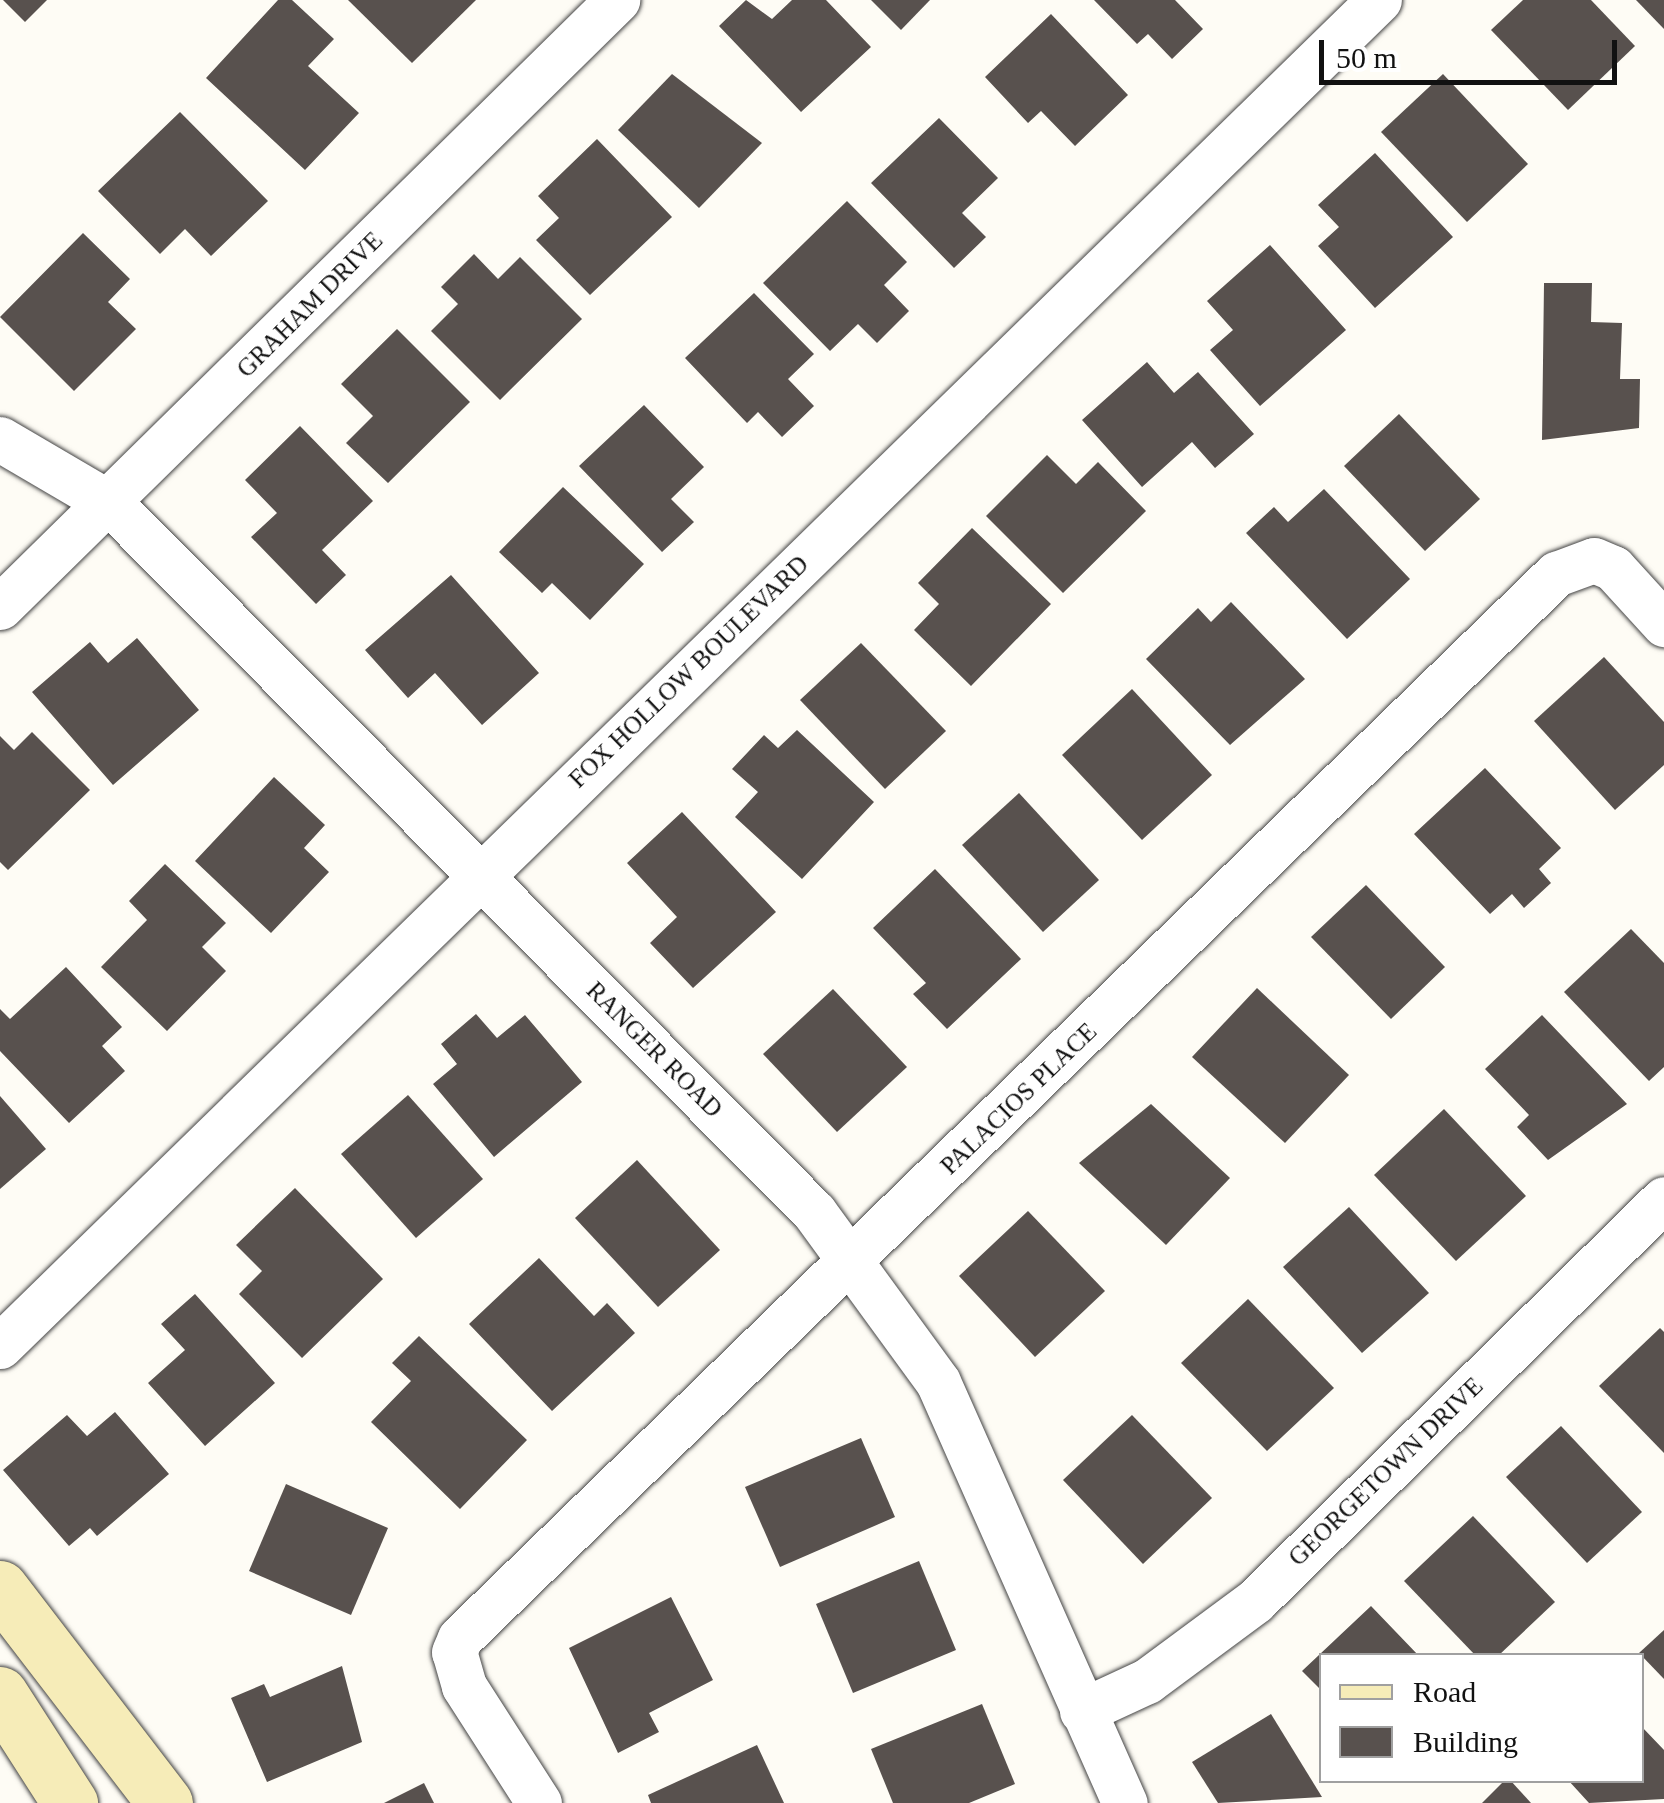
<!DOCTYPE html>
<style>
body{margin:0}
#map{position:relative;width:1664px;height:1803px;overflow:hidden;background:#fefcf5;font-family:"Times New Roman",serif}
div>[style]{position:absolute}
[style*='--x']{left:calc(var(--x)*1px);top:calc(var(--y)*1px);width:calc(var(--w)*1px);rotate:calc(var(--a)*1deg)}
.building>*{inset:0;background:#58514e}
.roads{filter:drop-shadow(0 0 2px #444) drop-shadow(0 0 2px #444)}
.street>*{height:45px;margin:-22.5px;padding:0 22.5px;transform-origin:22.5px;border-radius:22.5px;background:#fff}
.secondary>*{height:55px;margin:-27.5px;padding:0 27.5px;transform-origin:27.5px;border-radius:27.5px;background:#f6ecb8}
span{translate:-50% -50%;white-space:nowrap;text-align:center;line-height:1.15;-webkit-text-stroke:10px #fff;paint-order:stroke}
.street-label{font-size:25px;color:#111}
.legend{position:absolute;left:1319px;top:1653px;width:325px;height:130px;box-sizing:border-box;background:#fff;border:2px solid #a0a0a0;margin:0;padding:12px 18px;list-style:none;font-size:30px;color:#111}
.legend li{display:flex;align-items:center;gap:20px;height:50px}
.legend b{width:50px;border:2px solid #a0a0a0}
.scale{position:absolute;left:1319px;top:40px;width:298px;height:45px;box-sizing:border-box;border:5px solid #111;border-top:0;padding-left:12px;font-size:30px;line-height:35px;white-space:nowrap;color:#111;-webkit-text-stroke:8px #fff;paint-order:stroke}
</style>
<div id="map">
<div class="building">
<i style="clip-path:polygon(3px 0,47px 0,25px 22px)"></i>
<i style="clip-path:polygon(278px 0,292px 0,334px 39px,308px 66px,359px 113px,305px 170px,206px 78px)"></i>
<i style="clip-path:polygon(348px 0,476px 0,412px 63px)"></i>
<i style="clip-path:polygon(746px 0,772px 19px,792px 0,826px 0,871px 47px,801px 112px,719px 26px)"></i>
<i style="clip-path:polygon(871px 0,930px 0,901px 30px)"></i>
<i style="clip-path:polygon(1094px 0,1175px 0,1203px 29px,1172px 59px,1148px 34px,1137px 44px)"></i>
<i style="clip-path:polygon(1523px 0,1591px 0,1635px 46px,1568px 110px,1491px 30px)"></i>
<i style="clip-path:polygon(1636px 0,1664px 0,1664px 29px)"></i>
<i style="clip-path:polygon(1051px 14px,1128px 95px,1075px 146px,1041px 111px,1028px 123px,985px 77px)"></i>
<i style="clip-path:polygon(672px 74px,762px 143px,699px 208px,618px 130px)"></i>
<i style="clip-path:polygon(1443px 74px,1528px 164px,1467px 222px,1381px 132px)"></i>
<i style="clip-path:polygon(180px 112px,268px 201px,211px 256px,185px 229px,160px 254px,98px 191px)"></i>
<i style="clip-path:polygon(939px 118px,998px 178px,962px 213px,986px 237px,954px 268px,871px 183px)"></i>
<i style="clip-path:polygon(597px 139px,672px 217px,590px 295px,536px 240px,559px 218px,538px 196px)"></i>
<i style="clip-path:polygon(1375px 153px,1453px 237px,1375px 308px,1318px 246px,1339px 227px,1318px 205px)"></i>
<i style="clip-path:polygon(847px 201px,907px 262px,884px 285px,909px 311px,877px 343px,858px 324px,830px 351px,763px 283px)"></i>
<i style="clip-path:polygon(83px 233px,130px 279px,108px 302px,136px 329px,74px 391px,0 317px)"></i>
<i style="clip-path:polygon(1270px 245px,1346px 330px,1260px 406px,1210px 350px,1233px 330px,1207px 301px)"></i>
<i style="clip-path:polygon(474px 254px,498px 279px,520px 257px,582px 319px,500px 400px,431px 331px,458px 304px,441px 287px)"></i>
<i style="clip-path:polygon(1544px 283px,1592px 283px,1591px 322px,1622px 323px,1620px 379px,1640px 379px,1639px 428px,1542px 440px)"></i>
<i style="clip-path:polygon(754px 293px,814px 354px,788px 379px,814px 406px,782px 437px,758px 412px,747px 423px,685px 358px)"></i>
<i style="clip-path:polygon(397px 329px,470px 402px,388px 483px,346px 443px,373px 416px,341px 384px)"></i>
<i style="clip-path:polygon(1147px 362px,1174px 393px,1198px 372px,1254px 434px,1215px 468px,1192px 442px,1142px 487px,1082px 420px)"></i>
<i style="clip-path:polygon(644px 405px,704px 467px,671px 499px,694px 522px,662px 552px,579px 466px)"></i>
<i style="clip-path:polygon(1399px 414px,1480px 499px,1425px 551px,1344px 466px)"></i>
<i style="clip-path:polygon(300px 426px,373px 501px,322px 550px,346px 575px,316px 604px,251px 537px,277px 513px,245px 480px)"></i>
<i style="clip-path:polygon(1047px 455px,1076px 484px,1098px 462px,1146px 511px,1063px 593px,986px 516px)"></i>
<i style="clip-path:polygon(563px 487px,644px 564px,590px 620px,552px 583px,542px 593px,499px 552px)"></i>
<i style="clip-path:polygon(1324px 489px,1410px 579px,1347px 639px,1246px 533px,1274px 507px,1288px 522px)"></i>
<i style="clip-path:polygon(972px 528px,1051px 604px,971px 686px,914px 630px,939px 604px,918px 583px)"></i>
<i style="clip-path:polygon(451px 575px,539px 673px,482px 725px,435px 673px,408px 698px,365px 650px)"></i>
<i style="clip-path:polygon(1231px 602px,1305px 679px,1230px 745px,1146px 659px,1198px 608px,1211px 622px)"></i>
<i style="clip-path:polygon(137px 638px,199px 710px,113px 785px,32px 692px,90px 642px,108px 663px)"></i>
<i style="clip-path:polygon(861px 643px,946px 731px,885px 789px,800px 700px)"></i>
<i style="clip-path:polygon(1604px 657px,1664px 722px,1664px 765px,1615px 810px,1534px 721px)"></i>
<i style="clip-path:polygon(1132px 689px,1212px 775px,1142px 840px,1062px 755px)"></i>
<i style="clip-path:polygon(797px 730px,874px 802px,802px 879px,735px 817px,758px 792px,732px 769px,764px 735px,778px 748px)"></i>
<i style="clip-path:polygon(32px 732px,90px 790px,8px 870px,0 862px,0 736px,14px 750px)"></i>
<i style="clip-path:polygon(1485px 768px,1561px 848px,1539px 869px,1551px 883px,1524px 908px,1512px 894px,1490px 914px,1414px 834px)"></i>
<i style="clip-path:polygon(274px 777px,325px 825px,304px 848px,329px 872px,271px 933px,195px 861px)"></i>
<i style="clip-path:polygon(1019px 793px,1099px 880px,1043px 932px,962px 845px)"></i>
<i style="clip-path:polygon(682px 812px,776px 912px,693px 988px,650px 943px,677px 917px,627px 863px)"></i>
<i style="clip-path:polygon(165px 864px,226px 923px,202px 947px,226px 971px,167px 1031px,101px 967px,147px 920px,129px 901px)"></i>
<i style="clip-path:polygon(935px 869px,1021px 959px,947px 1029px,913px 994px,926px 983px,873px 928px)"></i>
<i style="clip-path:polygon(1366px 885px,1445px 967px,1391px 1019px,1311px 937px)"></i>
<i style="clip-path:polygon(1631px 929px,1664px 963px,1664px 1067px,1649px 1081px,1564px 992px)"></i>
<i style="clip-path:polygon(66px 967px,122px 1027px,102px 1046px,125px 1071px,69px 1123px,0 1051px,0 1009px,10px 1019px)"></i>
<i style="clip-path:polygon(1257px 988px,1349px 1075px,1285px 1143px,1192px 1057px)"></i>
<i style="clip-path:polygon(833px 989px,907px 1067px,837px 1132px,763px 1054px)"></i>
<i style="clip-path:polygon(476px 1014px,497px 1038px,525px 1015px,582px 1082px,494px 1157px,433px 1084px,457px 1064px,441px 1044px)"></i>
<i style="clip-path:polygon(1542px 1015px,1627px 1104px,1548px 1160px,1517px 1127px,1529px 1115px,1485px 1069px)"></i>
<i style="clip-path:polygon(408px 1095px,483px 1179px,416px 1238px,341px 1154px)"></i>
<i style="clip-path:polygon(0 1096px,46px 1149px,0 1189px)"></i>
<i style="clip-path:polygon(1151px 1104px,1230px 1178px,1166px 1245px,1079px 1163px)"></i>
<i style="clip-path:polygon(1444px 1109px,1526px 1196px,1456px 1261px,1374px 1175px)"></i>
<i style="clip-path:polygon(637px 1160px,720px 1250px,658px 1307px,575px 1218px)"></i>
<i style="clip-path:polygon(295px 1188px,383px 1279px,302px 1358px,239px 1294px,262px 1271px,236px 1245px)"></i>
<i style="clip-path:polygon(1349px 1207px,1429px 1293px,1362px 1353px,1283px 1267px)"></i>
<i style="clip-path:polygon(1028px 1211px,1105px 1291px,1035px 1357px,959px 1276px)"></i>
<i style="clip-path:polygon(539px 1258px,594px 1316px,607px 1303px,635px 1333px,552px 1411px,469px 1324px)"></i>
<i style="clip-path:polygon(195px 1294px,275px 1383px,205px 1446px,148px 1383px,185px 1350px,161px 1324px)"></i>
<i style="clip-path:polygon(1248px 1299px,1334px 1388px,1267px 1451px,1181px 1363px)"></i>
<i style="clip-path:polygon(1660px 1328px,1664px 1332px,1664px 1453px,1599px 1386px)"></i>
<i style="clip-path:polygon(419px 1336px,527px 1440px,460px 1509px,371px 1422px,411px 1381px,392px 1363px)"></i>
<i style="clip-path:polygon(115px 1412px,169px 1474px,97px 1536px,90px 1528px,69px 1546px,3px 1470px,67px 1415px,87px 1436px)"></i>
<i style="clip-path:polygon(1132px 1415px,1212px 1498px,1143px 1564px,1063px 1480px)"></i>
<i style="clip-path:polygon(1561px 1426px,1642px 1512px,1587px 1563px,1506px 1477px)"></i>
<i style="clip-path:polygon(861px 1438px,895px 1517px,780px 1567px,745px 1487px)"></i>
<i style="clip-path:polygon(286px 1484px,388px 1528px,351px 1615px,249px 1571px)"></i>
<i style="clip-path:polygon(1473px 1516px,1555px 1602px,1498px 1656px,1476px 1656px,1404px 1581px)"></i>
<i style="clip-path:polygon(919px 1561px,956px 1650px,853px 1693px,816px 1604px)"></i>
<i style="clip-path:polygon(671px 1597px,713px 1680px,649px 1713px,659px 1732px,618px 1753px,569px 1648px)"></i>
<i style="clip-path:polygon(1371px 1606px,1419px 1656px,1322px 1656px,1322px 1691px,1302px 1671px)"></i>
<i style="clip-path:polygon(1664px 1630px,1664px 1679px,1639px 1653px)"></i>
<i style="clip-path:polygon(342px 1666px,362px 1742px,267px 1782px,231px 1698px,264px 1684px,270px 1697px)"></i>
<i style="clip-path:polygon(982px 1704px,1015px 1784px,969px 1803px,893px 1803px,871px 1749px)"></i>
<i style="clip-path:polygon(1271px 1714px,1322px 1797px,1218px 1803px,1192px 1762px)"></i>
<i style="clip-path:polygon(1642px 1727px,1664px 1750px,1664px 1799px,1589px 1803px,1568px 1780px,1642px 1780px)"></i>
<i style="clip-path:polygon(757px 1745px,784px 1803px,651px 1803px,648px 1795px)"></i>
<i style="clip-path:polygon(1510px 1780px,1531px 1803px,1482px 1803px,1505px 1780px)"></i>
<i style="clip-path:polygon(424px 1783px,434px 1803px,384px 1803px)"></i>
</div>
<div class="roads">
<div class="street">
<i style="--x:0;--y:439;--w:129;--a:30.4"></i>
<i style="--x:111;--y:504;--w:998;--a:45.2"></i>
<i style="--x:814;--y:1212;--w:210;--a:53.9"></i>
<i style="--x:938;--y:1382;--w:461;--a:66.1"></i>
<i style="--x:0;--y:607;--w:866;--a:-44.53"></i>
<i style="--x:0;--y:1346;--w:1927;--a:-44.31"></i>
<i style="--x:1082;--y:1711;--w:72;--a:-24.8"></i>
<i style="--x:1147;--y:1681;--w:134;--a:-36.5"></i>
<i style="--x:1255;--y:1601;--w:573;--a:-44.51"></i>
<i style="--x:539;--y:1803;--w:139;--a:-122.7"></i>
<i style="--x:464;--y:1686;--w:35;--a:-106"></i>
<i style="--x:454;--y:1652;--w:15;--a:-67"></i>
<i style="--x:460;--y:1638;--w:1528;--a:-44.15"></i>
<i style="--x:1556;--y:574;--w:40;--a:-20.2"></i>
<i style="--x:1594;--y:560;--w:21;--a:23"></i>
<i style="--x:1613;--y:568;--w:76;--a:47.7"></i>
</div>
<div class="secondary">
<i style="--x:0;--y:1588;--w:271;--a:52.5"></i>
<i style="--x:0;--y:1694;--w:130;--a:57.3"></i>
</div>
</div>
<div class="street-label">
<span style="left:310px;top:305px;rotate:-45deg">GRAHAM DRIVE</span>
<span style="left:689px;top:672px;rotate:-44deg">FOX HOLLOW BOULEVARD</span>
<span style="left:654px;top:1050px;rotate:45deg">RANGER ROAD</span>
<span style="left:1019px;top:1099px;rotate:-44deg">PALACIOS PLACE</span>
<span style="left:1386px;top:1472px;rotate:-44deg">GEORGETOWN DRIVE</span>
</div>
<ul class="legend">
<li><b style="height:12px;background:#f6ecb8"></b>Road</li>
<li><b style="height:28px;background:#58514e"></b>Building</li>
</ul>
<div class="scale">50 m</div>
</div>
